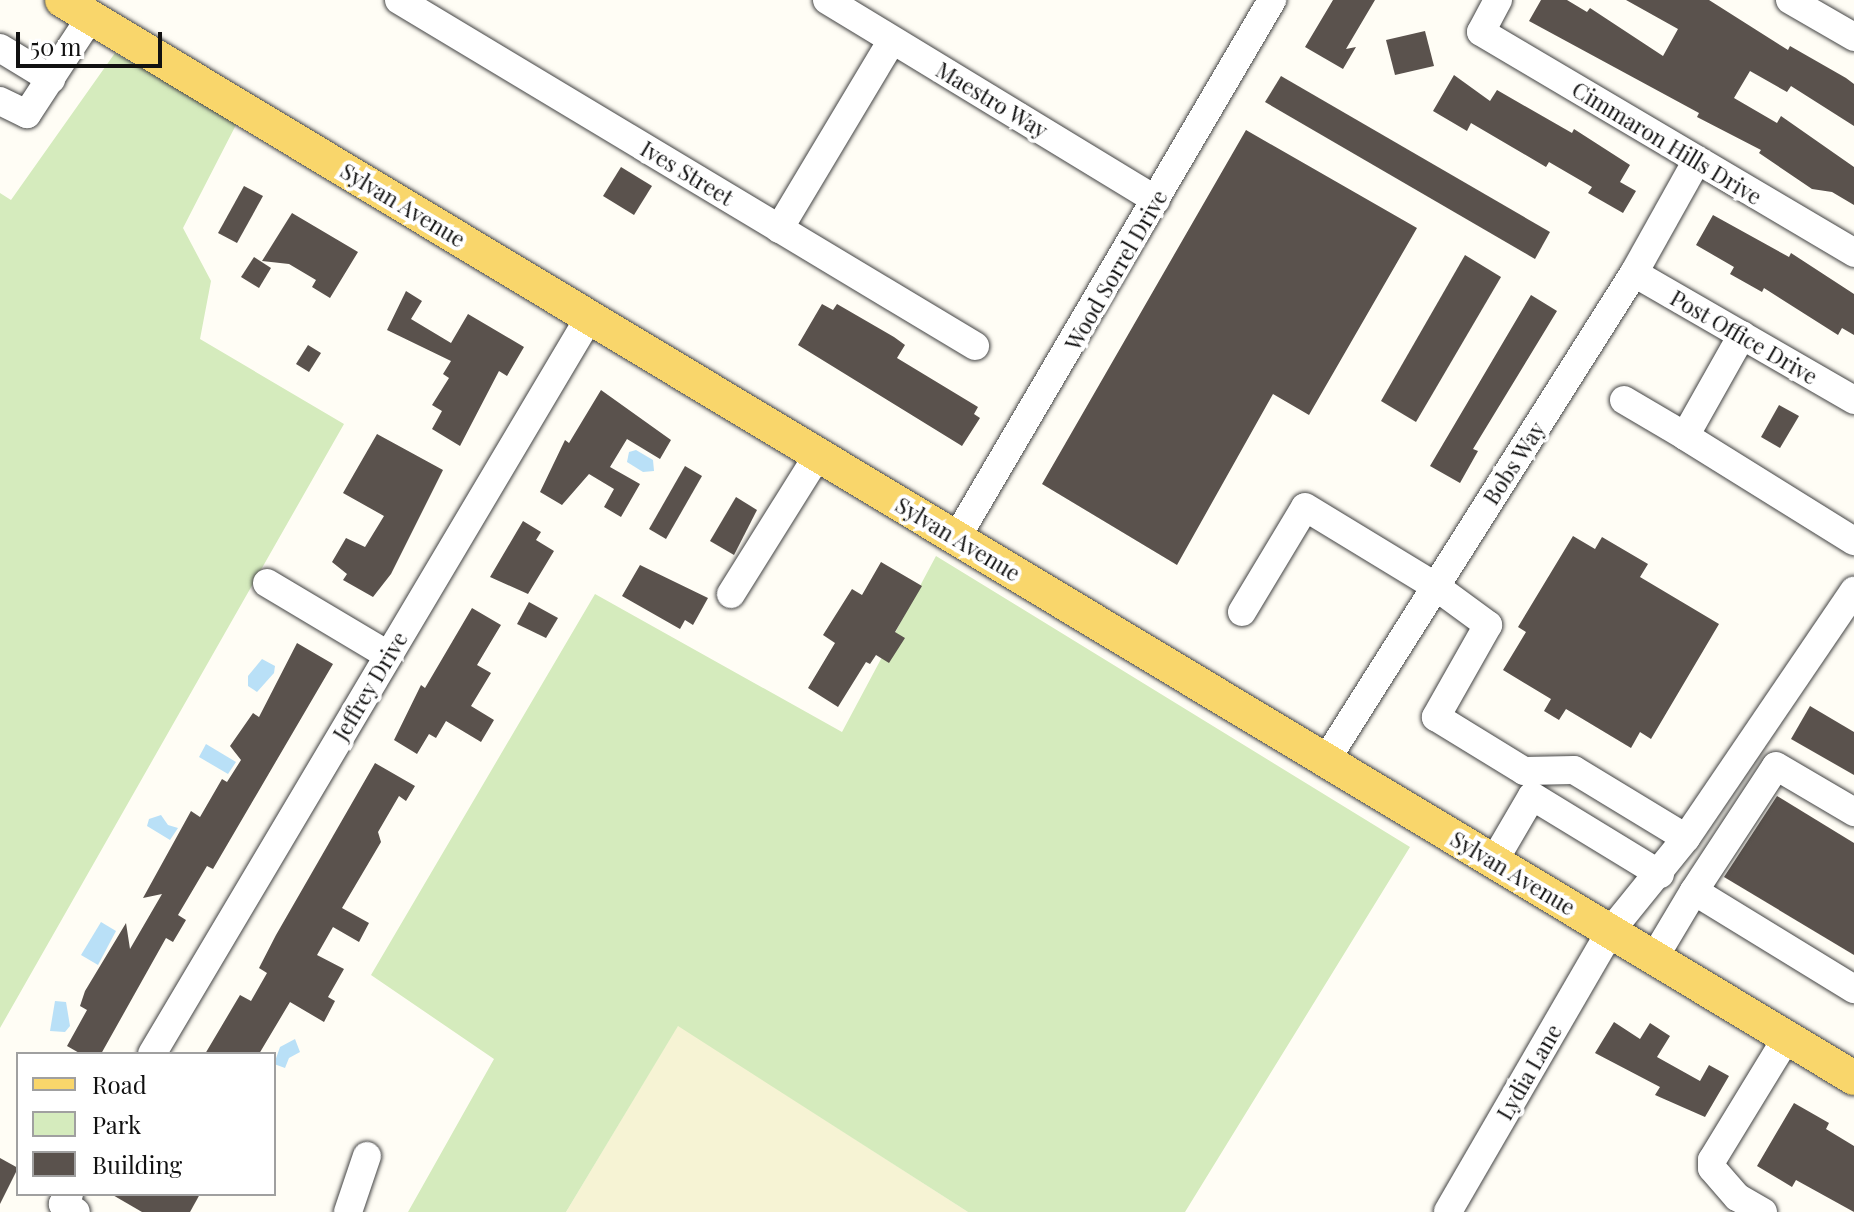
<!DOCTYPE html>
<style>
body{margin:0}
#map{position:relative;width:1854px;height:1212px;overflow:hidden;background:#fffdf5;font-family:"Playfair Display",serif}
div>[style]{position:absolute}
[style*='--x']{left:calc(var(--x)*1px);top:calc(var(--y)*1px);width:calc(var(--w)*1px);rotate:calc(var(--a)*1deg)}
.farmland>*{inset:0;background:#f6f3d4}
.green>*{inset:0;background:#d5ebbd}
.water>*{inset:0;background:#b9e0f7}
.building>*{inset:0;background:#5a524d}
.roads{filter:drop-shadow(0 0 2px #444) drop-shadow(0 0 2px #444)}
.minor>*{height:28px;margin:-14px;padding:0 14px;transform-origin:14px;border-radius:14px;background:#fff}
.major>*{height:34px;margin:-17px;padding:0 17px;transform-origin:17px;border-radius:17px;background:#f9d66b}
span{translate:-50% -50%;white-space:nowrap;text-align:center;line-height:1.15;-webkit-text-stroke:8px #fff;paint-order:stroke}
.street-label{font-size:22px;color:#111}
.legend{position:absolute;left:16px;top:1052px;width:260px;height:144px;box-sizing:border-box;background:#fff;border:2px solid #a0a0a0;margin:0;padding:10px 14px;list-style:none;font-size:24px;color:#111}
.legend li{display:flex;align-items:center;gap:16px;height:40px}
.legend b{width:40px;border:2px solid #a0a0a0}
.scale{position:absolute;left:16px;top:32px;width:146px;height:36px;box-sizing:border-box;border:4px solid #111;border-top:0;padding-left:10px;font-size:24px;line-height:28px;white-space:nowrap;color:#111;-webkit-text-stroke:6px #fff;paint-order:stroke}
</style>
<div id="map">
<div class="farmland">
<i style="clip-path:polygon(678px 1025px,968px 1212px,566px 1212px)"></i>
</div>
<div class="green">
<i style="clip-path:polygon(115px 53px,238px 121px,183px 228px,211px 281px,200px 339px,344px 424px,0 1028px,0 193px,11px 200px)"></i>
<i style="clip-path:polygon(936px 556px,1410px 847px,1185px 1212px,968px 1212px,678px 1026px,566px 1212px,408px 1212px,494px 1059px,371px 975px,595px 594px,842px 732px)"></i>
</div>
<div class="water">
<i style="clip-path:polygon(636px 450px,653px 460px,654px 471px,643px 472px,627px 462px,629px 452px)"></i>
<i style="clip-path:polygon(262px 659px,275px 666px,274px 673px,257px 692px,248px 686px,248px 676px)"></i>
<i style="clip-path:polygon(206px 744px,236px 762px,228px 774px,199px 757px)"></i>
<i style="clip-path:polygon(161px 815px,168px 825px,178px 828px,170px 840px,147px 826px,149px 819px)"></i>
<i style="clip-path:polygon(101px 922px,116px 931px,98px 965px,81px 955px)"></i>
<i style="clip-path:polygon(55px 1001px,66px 1002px,70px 1026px,65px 1032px,50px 1031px)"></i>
<i style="clip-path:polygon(295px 1039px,300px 1052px,289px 1058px,285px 1068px,274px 1064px,280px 1047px)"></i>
</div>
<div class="building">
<i style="clip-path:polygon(1333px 0,1375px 0,1346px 49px,1356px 47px,1343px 69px,1305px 47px)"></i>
<i style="clip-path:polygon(1541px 0,1567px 0,1587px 12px,1590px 8px,1663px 56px,1678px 29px,1626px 0,1709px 0,1788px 50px,1790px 46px,1846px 78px,1854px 84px,1854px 126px,1791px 86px,1787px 92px,1750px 71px,1734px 98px,1777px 123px,1781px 116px,1854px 167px,1854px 205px,1832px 192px,1812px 189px,1759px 153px,1761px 150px,1697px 117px,1699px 113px,1529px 21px)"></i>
<i style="clip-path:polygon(1425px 31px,1434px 66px,1395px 75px,1386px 40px)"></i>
<i style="clip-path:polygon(1454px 75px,1490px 101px,1497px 90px,1572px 133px,1574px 129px,1630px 165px,1620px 182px,1636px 191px,1623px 213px,1588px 193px,1592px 187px,1549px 162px,1546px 167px,1471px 123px,1467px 131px,1433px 111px)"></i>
<i style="clip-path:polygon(1281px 76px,1550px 232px,1535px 259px,1265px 102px)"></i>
<i style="clip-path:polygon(1246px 130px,1417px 228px,1309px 415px,1273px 394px,1177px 565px,1042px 484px)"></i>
<i style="clip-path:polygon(621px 167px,652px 186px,634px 215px,603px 196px)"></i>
<i style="clip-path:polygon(244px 186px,263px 196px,237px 243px,218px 233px)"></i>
<i style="clip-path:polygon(292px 213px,358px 252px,330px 298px,312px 287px,316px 280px,289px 264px,262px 261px)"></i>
<i style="clip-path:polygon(1713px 215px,1789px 257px,1791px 253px,1854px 294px,1854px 335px,1842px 328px,1838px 335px,1764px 288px,1762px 292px,1730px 274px,1734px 267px,1696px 245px)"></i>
<i style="clip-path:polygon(1465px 255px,1501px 277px,1416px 422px,1381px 401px)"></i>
<i style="clip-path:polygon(254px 257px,271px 268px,259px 288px,241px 277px)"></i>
<i style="clip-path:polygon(406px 291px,422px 301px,411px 319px,451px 343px,468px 314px,524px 347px,507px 376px,499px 371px,460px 446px,432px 429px,442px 411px,432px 405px,449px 378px,443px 374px,451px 361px,387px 330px)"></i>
<i style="clip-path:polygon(1531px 295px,1557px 311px,1473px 449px,1478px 451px,1460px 483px,1430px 466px)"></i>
<i style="clip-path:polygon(822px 304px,833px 310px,837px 304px,894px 337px,905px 345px,897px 358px,978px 407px,974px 414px,980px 418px,962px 446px,798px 345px)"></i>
<i style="clip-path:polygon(308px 345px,321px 353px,309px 372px,296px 364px)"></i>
<i style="clip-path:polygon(601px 390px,671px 440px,660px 459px,627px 439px,610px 467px,640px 484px,621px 517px,604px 507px,614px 489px,589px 474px,562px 505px,540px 492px,565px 440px,569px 443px)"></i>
<i style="clip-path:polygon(1779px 405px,1799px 416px,1780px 448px,1761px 437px)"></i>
<i style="clip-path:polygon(377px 434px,443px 470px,391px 574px,373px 597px,343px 580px,347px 574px,332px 562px,346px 538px,365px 547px,384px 516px,343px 493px)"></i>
<i style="clip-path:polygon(685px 466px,702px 476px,666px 539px,649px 529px)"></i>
<i style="clip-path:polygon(736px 497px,757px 510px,734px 555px,710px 541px)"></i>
<i style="clip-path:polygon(523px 521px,541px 532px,536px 540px,554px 551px,528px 594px,490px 577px)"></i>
<i style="clip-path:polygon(1573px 536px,1595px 549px,1602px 537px,1648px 564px,1640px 577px,1719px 624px,1651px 739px,1640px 732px,1631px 748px,1566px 709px,1559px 720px,1544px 711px,1551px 699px,1503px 670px,1526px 632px,1518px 627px)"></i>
<i style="clip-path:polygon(881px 562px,922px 586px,895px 632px,905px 638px,889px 663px,876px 655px,870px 664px,866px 662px,838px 707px,808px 688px,835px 643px,823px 635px,852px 589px,862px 595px)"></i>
<i style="clip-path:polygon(640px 565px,708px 598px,693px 625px,685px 620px,680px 629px,622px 596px)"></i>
<i style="clip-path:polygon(529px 602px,558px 618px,546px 638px,517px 624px)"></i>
<i style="clip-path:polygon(472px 608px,501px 625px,477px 665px,491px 673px,471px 706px,494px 720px,481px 742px,446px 721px,436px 738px,429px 734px,417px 754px,394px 740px,421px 685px,425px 688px)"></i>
<i style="clip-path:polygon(297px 643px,333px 664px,213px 869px,207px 866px,178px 915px,186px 920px,173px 942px,166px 938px,101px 1054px,81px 1054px,67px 1046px,87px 1010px,80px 1006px,85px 991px,126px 923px,130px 949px,162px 894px,143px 898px,191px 811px,200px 817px,222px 779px,227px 782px,241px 760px,230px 746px,253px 713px,259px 717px)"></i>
<i style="clip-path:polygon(1810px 706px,1854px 732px,1854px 775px,1791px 739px)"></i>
<i style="clip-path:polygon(375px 763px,415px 786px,406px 801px,399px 796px,378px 832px,381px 842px,342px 908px,369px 923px,359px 942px,333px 927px,317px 955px,344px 969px,328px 997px,335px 1001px,324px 1022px,290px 1002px,259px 1054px,205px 1054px,240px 995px,251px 1001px,267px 973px,259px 968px,276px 935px)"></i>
<i style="clip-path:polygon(1777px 796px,1854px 843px,1854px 955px,1724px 877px)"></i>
<i style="clip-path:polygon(1614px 1022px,1640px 1039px,1650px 1023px,1670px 1036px,1657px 1057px,1700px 1081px,1709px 1065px,1729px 1076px,1705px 1117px,1655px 1095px,1660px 1087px,1595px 1053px)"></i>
<i style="clip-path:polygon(1794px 1103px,1829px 1123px,1826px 1129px,1854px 1146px,1854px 1212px,1796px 1180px,1792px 1187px,1757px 1166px)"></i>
<i style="clip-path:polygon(0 1158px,18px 1168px,0 1204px)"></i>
<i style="clip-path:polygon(111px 1194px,200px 1194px,190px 1212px,142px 1212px)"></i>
</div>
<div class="roads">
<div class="minor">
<i style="--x:399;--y:0;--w:672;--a:30.99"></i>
<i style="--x:827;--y:0;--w:385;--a:31.3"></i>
<i style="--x:1498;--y:0;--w:36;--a:118"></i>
<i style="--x:1481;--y:32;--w:434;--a:30.6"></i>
<i style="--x:1790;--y:0;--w:74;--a:30"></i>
<i style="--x:0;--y:48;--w:60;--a:31.3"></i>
<i style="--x:0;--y:101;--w:30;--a:26"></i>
<i style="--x:27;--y:114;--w:115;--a:-56.7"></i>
<i style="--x:779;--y:229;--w:220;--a:-59.1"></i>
<i style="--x:1634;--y:273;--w:254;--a:30"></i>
<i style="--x:1742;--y:335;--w:116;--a:119.4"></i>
<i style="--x:1685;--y:436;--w:199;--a:31.9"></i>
<i style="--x:1624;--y:400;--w:71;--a:30.5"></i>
<i style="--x:957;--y:537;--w:623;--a:-59.6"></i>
<i style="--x:267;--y:583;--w:141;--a:30.8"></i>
<i style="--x:731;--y:594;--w:164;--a:-58"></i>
<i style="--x:1242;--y:612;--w:122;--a:-59"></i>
<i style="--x:1305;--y:507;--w:152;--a:31.3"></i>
<i style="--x:1435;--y:586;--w:66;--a:36.3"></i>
<i style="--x:1488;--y:625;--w:106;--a:119.5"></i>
<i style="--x:1436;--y:717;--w:103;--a:31.5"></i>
<i style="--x:1524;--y:771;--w:50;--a:-1.1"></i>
<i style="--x:1574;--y:770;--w:131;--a:31.3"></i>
<i style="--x:1686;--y:838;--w:121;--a:129"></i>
<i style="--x:1610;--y:932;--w:323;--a:120.1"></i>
<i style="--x:1326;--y:760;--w:576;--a:-57.69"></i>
<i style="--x:1634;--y:273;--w:127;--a:-60.8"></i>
<i style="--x:1686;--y:838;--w:299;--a:-55.8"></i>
<i style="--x:1494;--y:861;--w:75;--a:-59.7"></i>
<i style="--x:1532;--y:796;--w:150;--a:31.4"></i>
<i style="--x:1694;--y:891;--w:149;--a:-56.7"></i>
<i style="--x:1776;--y:766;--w:91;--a:30.5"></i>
<i style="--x:1654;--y:958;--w:78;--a:-59.2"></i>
<i style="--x:1694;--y:891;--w:188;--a:31.5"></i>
<i style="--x:152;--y:1054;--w:856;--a:-59.3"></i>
<i style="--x:69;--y:1194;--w:12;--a:121"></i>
<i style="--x:63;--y:1204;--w:15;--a:32"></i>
<i style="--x:348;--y:1212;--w:59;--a:-71.3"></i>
<i style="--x:1763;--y:1212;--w:30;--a:-150"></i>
<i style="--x:1737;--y:1197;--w:38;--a:-131"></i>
<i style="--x:1712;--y:1168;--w:8;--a:-90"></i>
<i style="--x:1712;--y:1160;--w:144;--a:-58.6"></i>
</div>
<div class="major">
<i style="--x:62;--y:0;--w:2091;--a:31.03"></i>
</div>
</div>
<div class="street-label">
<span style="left:992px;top:100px;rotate:31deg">Maestro Way</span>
<span style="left:1667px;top:143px;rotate:31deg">Cimmaron Hills Drive</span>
<span style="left:687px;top:173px;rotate:31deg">Ives Street</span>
<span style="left:403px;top:205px;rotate:31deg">Sylvan Avenue</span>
<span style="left:1116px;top:270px;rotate:-60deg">Wood Sorrel Drive</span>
<span style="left:1744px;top:337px;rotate:30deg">Post Office Drive</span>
<span style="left:1514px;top:463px;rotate:-57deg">Bobs Way</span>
<span style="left:958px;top:539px;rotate:31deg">Sylvan Avenue</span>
<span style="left:370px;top:686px;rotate:-59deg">Jeffrey Drive</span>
<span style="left:1513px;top:873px;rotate:31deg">Sylvan Avenue</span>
<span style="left:1529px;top:1072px;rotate:-60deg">Lydia Lane</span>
</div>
<ul class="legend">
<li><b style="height:10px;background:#f9d66b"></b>Road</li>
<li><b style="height:22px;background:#d5ebbd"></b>Park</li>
<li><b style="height:22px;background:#5a524d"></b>Building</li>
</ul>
<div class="scale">50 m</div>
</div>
